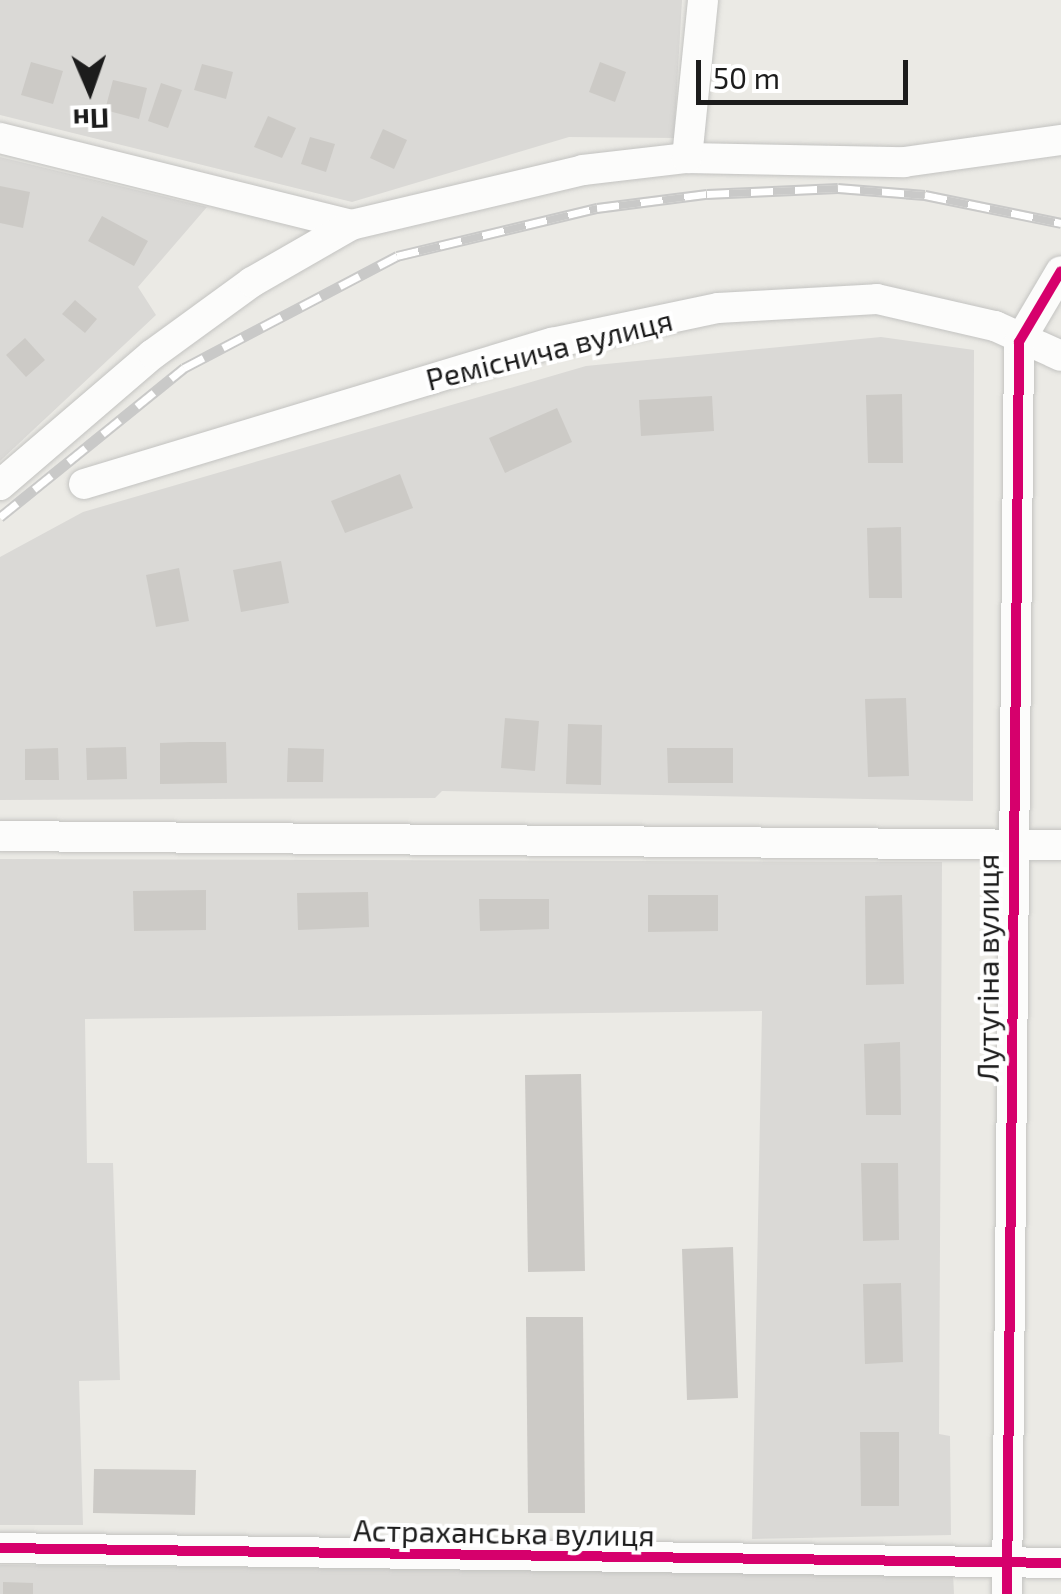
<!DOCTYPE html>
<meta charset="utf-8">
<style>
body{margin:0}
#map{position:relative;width:1061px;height:1594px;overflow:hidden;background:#ebeae5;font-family:"Exo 2",sans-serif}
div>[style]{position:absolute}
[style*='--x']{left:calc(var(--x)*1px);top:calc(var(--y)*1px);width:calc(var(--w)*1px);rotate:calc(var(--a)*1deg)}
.residential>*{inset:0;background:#dad9d6}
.building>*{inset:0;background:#cccac6}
.roads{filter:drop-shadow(0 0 2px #c3c3c1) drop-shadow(0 0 2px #c3c3c1)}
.minor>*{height:30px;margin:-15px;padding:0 15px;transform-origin:15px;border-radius:15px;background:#fcfcfb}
.rail>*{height:11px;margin-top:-5.5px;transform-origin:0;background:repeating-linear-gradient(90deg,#fff 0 22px,#c9c9c8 0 44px);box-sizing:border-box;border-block:2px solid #c9c9c8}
.cycleway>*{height:10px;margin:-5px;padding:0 5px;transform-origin:5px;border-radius:5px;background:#d6006c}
span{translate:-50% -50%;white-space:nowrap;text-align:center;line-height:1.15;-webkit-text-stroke:8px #fff;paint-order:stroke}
.street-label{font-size:30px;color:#1c1c1c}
.north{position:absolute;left:40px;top:40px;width:100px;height:100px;-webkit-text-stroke:8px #fff;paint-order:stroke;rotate:178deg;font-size:28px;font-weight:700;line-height:40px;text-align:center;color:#1c1c1c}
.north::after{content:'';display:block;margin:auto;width:35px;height:45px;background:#1c1c1c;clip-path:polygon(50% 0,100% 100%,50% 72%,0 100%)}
.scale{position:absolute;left:696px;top:60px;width:212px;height:45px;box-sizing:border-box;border:5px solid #1c1c1c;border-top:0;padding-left:12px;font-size:30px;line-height:35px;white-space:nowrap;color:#1c1c1c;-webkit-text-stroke:8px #fff;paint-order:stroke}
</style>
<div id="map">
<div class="residential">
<i style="clip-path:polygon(0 0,682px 0,674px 138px,569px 137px,352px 202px,0 115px)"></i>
<i style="clip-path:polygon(0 157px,207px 207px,138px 287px,156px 315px,0 461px)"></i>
<i style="clip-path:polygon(881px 337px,974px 350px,973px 801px,442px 791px,435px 798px,0 800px,0 557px,83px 512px,586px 366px)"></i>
<i style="clip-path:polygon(0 859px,942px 862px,939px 1434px,950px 1436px,951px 1535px,752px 1539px,762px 1011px,85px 1019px,87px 1163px,113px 1163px,120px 1380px,79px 1381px,83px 1525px,0 1525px)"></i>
<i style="clip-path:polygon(0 1565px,953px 1573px,954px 1594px,0 1594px)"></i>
</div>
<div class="building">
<i style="clip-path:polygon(31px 62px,63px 71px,53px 104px,21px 95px)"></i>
<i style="clip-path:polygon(600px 62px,626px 72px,615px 102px,589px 92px)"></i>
<i style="clip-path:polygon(202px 64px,233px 72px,226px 99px,194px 90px)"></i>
<i style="clip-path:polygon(113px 80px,147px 88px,139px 119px,105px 110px)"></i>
<i style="clip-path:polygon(161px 83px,182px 90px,168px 128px,148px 121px)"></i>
<i style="clip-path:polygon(268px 116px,296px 128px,282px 158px,254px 147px)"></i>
<i style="clip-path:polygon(383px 129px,407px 140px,394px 169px,370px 158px)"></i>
<i style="clip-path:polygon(310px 137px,335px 144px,326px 172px,301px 164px)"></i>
<i style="clip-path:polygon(0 186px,30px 192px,23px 228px,0 223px)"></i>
<i style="clip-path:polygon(102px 216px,148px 241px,134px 266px,88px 241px)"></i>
<i style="clip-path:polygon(75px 300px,97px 319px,85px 333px,62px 314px)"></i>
<i style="clip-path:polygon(25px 338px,45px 360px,26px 377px,6px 355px)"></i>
<i style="clip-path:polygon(902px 394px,903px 463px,868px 463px,866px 395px)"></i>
<i style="clip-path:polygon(712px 396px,714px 431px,641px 436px,639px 400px)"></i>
<i style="clip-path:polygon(557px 408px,572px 442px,505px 473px,489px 438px)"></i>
<i style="clip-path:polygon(400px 474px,413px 508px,345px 533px,331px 501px)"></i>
<i style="clip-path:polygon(901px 527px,902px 598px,869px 598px,867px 528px)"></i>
<i style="clip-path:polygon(281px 561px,289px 603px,241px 612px,233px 570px)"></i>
<i style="clip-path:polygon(179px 568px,189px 621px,156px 627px,146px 575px)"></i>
<i style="clip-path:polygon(906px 698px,909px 776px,868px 777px,865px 699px)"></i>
<i style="clip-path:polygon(505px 718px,539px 721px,535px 771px,501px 768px)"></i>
<i style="clip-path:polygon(568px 724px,602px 725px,601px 785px,566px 784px)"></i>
<i style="clip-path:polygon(190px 742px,226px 742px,227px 783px,160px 784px,160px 743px)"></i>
<i style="clip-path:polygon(126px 747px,127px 779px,87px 780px,86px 748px)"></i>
<i style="clip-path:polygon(58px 748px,59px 780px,25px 780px,25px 749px)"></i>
<i style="clip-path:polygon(288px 748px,324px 749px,323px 782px,287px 782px)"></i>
<i style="clip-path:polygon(667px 748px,733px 748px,733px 783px,668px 783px)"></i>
<i style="clip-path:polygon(206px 890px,206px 930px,134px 931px,133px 891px)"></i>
<i style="clip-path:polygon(368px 892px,369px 927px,298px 930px,297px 893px)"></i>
<i style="clip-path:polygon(648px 895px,718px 895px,718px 931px,648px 932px)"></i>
<i style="clip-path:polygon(902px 895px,904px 984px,866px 985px,865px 896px)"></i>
<i style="clip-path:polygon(479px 899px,549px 899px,549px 929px,480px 931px)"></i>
<i style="clip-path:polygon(900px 1042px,901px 1115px,866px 1115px,864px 1044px)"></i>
<i style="clip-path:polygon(581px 1074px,585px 1271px,528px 1272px,525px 1075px)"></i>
<i style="clip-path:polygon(861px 1163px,898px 1163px,899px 1240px,863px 1241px)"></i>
<i style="clip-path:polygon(733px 1247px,738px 1398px,687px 1400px,682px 1249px)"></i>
<i style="clip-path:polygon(901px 1283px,903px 1362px,865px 1364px,863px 1284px)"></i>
<i style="clip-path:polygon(526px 1317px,583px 1317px,585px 1513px,528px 1513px)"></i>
<i style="clip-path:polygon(860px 1432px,899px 1432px,899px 1506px,861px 1506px)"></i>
<i style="clip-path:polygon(94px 1469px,196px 1470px,195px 1515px,93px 1513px)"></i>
<i style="clip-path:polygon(3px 1582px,33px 1583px,33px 1594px,3px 1594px)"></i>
</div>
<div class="roads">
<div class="minor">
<i style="--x:0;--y:138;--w:362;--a:13.9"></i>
<i style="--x:687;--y:158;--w:217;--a:1.1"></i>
<i style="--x:904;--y:162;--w:159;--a:-8"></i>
<i style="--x:84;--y:484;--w:489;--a:-16.8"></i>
<i style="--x:552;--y:343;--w:170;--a:-11.9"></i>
<i style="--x:718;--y:308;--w:159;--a:-3.2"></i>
<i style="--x:877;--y:299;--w:121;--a:12.9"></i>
<i style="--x:995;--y:326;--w:72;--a:24.4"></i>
<i style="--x:0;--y:485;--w:201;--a:-40.6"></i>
<i style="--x:153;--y:354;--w:122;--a:-36"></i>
<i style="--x:252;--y:282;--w:114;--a:-29.9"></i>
<i style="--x:351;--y:225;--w:238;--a:-13.3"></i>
<i style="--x:583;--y:170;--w:105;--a:-6.6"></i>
<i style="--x:687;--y:158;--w:159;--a:-84.2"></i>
<i style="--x:0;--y:836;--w:1061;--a:0.49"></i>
<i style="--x:0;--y:1548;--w:1061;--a:0.81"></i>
<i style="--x:1007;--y:1594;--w:1252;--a:-89.45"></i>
<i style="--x:1019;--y:342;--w:82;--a:-59.4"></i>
</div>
</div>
<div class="rail">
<i style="--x:0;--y:517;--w:237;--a:-39"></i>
<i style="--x:184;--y:368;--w:241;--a:-27.7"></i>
<i style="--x:397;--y:256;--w:206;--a:-13.5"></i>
<i style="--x:597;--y:208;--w:111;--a:-7.3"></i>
<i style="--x:707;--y:194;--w:131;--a:-2.6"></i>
<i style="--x:838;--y:188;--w:87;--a:4.6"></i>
<i style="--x:925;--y:195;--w:139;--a:11.6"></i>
</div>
<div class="cycleway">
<i style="--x:0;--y:1548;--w:1061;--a:0.81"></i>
<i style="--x:1007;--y:1594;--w:1252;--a:-89.45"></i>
<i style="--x:1019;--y:342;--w:82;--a:-59.4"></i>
</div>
<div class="street-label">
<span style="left:549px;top:349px;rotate:-14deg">Реміснича вулиця</span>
<span style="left:987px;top:968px;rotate:-90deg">Лутугіна вулиця</span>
<span style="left:504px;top:1532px;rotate:1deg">Астраханська вулиця</span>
</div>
<div class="north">Пн</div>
<div class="scale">50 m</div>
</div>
